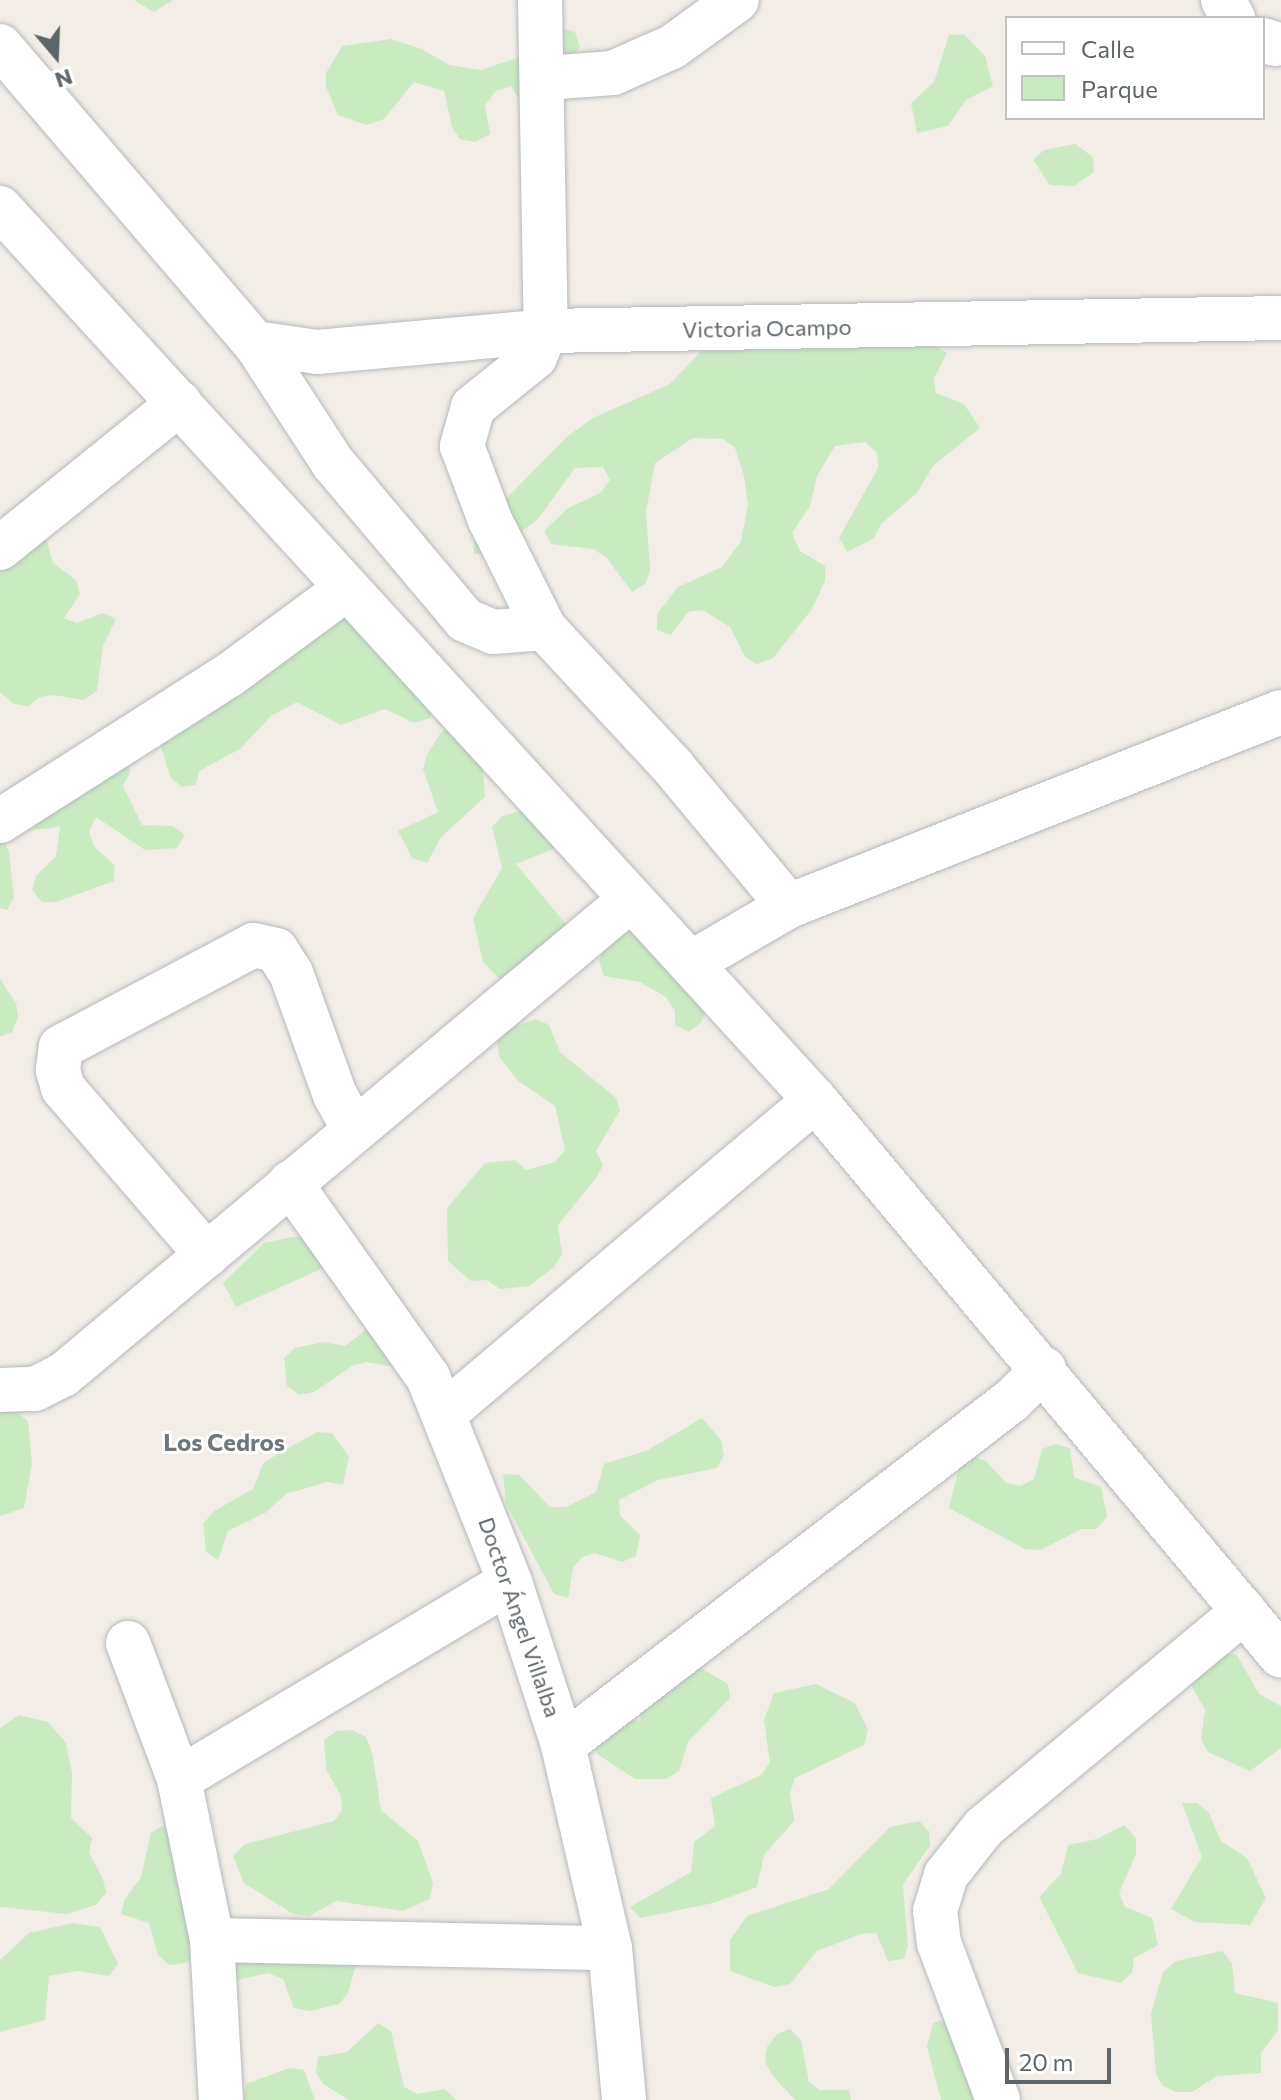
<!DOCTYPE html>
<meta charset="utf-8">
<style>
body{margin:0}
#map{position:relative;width:1281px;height:2100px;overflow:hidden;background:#f2ede7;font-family:Commissioner,sans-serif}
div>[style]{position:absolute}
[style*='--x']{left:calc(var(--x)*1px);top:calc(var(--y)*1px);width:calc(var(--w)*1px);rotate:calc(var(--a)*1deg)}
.green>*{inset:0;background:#caebc2}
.roads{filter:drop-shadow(0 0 2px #b5b9bc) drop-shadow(0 0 2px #b5b9bc)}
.street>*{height:44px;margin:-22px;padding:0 22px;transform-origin:22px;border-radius:22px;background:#fff}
span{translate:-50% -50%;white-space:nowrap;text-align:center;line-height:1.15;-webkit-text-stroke:6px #fff;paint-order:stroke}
.street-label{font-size:22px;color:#5e6569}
.neighbourhood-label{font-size:24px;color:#6f777b;font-weight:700}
.legend{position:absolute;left:1005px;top:16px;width:260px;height:104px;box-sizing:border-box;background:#fff;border:2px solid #bfc1c3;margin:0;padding:10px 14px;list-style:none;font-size:24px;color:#5e6569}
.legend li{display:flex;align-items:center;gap:16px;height:40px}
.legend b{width:40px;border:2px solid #bfc1c3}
.north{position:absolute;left:16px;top:16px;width:80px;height:80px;-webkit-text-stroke:6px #fff;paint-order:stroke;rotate:161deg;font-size:22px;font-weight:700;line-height:32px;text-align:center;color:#5e6569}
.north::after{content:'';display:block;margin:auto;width:28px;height:36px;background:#5e6569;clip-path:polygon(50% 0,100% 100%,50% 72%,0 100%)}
.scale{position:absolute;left:1005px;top:2048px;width:106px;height:36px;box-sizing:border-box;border:4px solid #5e6569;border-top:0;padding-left:10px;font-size:24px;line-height:28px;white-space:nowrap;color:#5e6569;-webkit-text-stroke:6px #fff;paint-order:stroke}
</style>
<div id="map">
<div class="green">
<i style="clip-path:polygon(134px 0,173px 0,154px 12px)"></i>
<i style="clip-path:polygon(561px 28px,575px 32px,580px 46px,572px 58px,534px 105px,519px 99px,511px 86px,496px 91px,485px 105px,490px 134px,475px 142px,460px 139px,452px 127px,444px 91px,414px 82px,384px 119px,367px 125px,338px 115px,326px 87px,326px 73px,342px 46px,391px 39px,422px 49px,449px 65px,481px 70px,523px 56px)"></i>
<i style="clip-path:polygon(964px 34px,985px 56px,993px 86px,966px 100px,948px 126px,917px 133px,911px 103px,934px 82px,949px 35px)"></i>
<i style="clip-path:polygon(1075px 144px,1093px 157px,1094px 172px,1074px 186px,1050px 185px,1033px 160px,1044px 150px)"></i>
<i style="clip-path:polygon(933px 345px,947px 353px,934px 378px,936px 393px,964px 404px,980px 428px,933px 466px,917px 493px,881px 524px,873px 539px,847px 552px,839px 538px,878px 468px,877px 453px,865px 442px,835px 446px,817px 476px,810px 506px,792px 533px,800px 551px,825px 566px,825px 581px,812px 609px,773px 658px,757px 664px,745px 657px,730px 627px,703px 610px,688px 612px,671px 635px,657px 630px,657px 614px,678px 587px,722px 567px,741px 541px,748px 505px,744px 476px,735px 448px,723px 439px,693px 438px,655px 463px,646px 511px,650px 571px,645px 584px,632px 592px,606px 557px,593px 549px,551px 544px,544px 531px,568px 508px,600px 493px,610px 480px,603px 467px,575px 468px,538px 519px,493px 554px,474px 554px,474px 538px,483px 522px,568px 436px,593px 418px,670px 384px,702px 350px)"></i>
<i style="clip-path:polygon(45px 534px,53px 563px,76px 580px,80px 594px,64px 618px,77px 623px,103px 613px,116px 619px,103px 646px,97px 691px,84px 700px,54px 695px,40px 697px,29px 706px,14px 704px,0 692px,0 543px)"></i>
<i style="clip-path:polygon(341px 607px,434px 703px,430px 718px,414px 723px,385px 709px,341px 725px,297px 702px,271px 716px,240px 749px,199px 771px,196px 785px,182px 787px,171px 778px,157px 735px)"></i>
<i style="clip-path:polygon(471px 725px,482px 752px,485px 797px,441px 837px,427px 863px,412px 858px,398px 831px,438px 812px,423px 769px,427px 755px,442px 731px)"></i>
<i style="clip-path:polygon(127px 758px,130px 772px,123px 786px,142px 825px,173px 826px,185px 835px,177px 848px,145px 850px,96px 817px,89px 831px,94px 846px,115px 866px,114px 881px,56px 902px,42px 902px,32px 890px,36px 876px,56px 856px,60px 827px,17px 832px)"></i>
<i style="clip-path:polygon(528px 808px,558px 847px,516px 864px,565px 923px,565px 939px,504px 984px,483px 962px,473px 918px,502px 868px,492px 827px,501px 817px)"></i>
<i style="clip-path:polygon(0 830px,9px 853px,14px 897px,7px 910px,0 908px)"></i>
<i style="clip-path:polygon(641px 929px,707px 1008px,702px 1022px,689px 1032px,675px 1025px,675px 1011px,666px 997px,640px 982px,604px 976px,599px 961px,604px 948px,615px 938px)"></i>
<i style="clip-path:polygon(0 979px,16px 1003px,18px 1017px,12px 1032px,0 1037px)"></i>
<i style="clip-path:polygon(536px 1019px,549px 1025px,560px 1052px,616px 1098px,620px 1110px,596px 1151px,603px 1165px,596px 1178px,558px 1225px,562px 1255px,553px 1268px,529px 1286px,500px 1289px,487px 1280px,471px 1281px,448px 1261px,447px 1208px,485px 1163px,515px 1160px,526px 1170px,555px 1162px,565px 1150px,555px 1106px,517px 1080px,499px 1056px,497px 1040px,507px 1029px)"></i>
<i style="clip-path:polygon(292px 1237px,307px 1237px,325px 1256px,319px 1270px,236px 1307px,223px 1283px,264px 1243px)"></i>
<i style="clip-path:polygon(368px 1328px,395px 1367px,366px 1362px,352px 1366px,314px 1392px,299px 1395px,287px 1386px,284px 1358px,295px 1348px,323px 1342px,345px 1346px)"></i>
<i style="clip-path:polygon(0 1401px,28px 1421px,32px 1464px,24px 1508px,0 1516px)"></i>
<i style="clip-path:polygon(702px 1418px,721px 1440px,724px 1455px,717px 1468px,658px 1480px,619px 1500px,620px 1515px,640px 1535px,636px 1556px,622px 1562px,595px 1553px,582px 1557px,573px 1568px,568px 1598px,554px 1594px,506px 1504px,503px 1474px,519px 1475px,550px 1507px,566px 1507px,596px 1492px,604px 1464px,648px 1450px)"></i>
<i style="clip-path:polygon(317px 1432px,332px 1433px,349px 1457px,343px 1485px,327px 1482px,286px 1494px,265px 1513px,228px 1531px,218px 1560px,206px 1552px,203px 1524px,214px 1511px,253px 1489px,264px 1462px)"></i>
<i style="clip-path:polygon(1055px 1444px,1070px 1448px,1074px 1477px,1101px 1487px,1107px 1517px,1096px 1529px,1081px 1529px,1041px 1550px,1025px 1549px,949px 1508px,960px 1464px,972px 1456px,986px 1461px,1006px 1483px,1020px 1486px,1034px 1479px,1042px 1449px)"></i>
<i style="clip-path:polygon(1221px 1652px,1237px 1655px,1259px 1694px,1281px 1706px,1281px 1748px,1250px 1771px,1208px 1752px,1201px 1739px,1205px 1710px,1191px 1685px,1196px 1670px)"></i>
<i style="clip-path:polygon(701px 1668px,728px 1684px,730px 1698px,688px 1742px,679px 1771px,666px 1779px,635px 1779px,597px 1754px,592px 1739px,627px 1719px,641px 1721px,635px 1691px,672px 1670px)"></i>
<i style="clip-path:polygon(816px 1684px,855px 1703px,868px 1730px,864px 1745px,795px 1778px,790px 1793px,794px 1821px,764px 1855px,757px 1887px,713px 1903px,640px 1918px,630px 1907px,691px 1872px,694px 1842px,715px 1826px,711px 1798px,761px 1775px,770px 1763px,764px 1720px,774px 1693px)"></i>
<i style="clip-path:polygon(19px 1715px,48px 1722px,66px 1743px,72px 1773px,71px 1818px,92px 1838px,89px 1853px,103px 1879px,106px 1893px,96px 1905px,67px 1914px,0 1907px,0 1728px)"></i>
<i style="clip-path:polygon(352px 1730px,366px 1737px,372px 1752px,381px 1810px,418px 1841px,433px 1883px,430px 1899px,403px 1911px,336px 1901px,309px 1916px,293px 1914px,244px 1883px,233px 1856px,245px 1844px,334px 1821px,342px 1810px,341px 1796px,326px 1769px,324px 1740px,337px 1731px)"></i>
<i style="clip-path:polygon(1182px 1803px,1197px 1803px,1209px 1813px,1221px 1841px,1247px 1858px,1266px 1898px,1250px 1925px,1195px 1922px,1171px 1909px,1202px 1857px)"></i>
<i style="clip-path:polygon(919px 1821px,929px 1831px,930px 1846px,903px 1884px,908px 1945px,904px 1959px,888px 1961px,876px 1933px,861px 1934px,817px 1951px,790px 1984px,774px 1987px,730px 1971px,730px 1940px,747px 1916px,829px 1889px,890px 1827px)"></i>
<i style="clip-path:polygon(164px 1825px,179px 1825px,197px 1954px,185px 1963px,169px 1965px,158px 1955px,149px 1923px,121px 1914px,124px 1900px,141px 1877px,151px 1833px)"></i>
<i style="clip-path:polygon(1124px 1825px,1136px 1838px,1136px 1854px,1119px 1893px,1125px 1907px,1152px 1918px,1158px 1945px,1134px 1958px,1132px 1973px,1121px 1983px,1078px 1973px,1039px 1897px,1061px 1874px,1068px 1845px,1097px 1839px)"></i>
<i style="clip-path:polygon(72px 1923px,100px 1927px,118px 1964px,109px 1976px,78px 1971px,49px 1976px,45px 2020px,0 2032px,0 1960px,29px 1933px)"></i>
<i style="clip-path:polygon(1222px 1951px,1232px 1963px,1235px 1993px,1278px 2003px,1278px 2030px,1261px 2053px,1261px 2073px,1217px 2076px,1192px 2092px,1176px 2092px,1163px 2086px,1156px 2074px,1151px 2014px,1163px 1972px,1176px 1961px)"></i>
<i style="clip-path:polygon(233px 1953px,356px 1965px,348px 1993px,339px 2004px,310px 2011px,294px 2008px,283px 1979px,268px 1973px,237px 1980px,228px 1969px)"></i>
<i style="clip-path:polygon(946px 2019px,998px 2100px,941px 2100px,927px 2047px,933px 2023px)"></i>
<i style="clip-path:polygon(378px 2023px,391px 2031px,404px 2087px,417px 2094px,445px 2089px,456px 2100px,349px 2100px,323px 2084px,316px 2072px,318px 2057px,347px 2052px)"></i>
<i style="clip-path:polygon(790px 2029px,801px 2040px,809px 2082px,820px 2090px,849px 2090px,851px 2100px,795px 2100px,772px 2075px,765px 2062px,767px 2047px,777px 2034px)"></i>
<i style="clip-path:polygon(289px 2068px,304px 2070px,315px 2100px,244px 2100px,246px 2084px)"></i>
</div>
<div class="roads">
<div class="street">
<i style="--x:540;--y:0;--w:331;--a:89"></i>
<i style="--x:546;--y:331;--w:28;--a:113"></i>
<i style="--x:535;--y:357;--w:80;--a:141.1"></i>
<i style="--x:473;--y:407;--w:41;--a:105.8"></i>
<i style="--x:462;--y:446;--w:79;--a:69.3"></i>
<i style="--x:490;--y:520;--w:121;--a:63.4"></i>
<i style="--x:1223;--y:0;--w:21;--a:61"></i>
<i style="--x:1263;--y:40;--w:13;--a:18"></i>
<i style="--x:0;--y:46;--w:391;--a:49.4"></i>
<i style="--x:255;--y:343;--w:143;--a:57"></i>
<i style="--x:333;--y:463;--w:205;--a:49.9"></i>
<i style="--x:465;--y:620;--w:30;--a:23"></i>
<i style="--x:493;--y:632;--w:51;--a:-4.5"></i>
<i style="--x:544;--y:628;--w:190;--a:47.1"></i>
<i style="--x:673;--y:767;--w:181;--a:50.2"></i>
<i style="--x:545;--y:78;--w:68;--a:-4.2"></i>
<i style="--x:613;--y:73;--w:64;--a:-23.8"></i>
<i style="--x:672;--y:47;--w:80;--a:-35.9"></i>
<i style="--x:0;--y:208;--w:1208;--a:47.58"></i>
<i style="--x:815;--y:1100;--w:725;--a:50.03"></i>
<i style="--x:255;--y:343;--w:63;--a:8.3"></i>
<i style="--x:317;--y:352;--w:230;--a:-5.2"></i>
<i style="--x:546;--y:331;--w:735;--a:-1.01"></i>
<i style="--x:0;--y:548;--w:231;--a:-38.9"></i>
<i style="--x:0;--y:821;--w:270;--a:-32.5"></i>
<i style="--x:228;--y:676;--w:147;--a:-36.4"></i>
<i style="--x:691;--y:963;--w:113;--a:-30.2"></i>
<i style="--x:789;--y:906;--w:529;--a:-21.52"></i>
<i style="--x:290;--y:1183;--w:238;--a:54.6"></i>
<i style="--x:428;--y:1377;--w:221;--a:68.2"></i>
<i style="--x:510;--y:1582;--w:171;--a:72"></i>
<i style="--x:563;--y:1745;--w:208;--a:77"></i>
<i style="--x:610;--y:1948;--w:153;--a:84.7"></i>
<i style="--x:207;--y:1255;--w:221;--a:-130.8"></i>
<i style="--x:63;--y:1088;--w:19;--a:-106"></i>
<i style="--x:58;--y:1070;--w:23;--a:-83"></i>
<i style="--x:61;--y:1047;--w:218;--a:-27.9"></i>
<i style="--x:254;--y:945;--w:23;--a:13"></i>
<i style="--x:276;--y:950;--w:27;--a:57"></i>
<i style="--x:291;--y:973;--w:130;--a:70.2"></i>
<i style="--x:335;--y:1095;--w:37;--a:61"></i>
<i style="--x:0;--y:1390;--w:35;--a:-2"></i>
<i style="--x:35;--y:1389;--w:31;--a:-27"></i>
<i style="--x:63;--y:1375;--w:740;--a:-39.95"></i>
<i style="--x:446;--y:1412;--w:483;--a:-40.2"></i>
<i style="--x:128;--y:1643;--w:145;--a:69.4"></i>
<i style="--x:179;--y:1779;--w:164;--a:78.4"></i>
<i style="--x:212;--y:1940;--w:160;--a:86.8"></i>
<i style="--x:563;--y:1745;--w:565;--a:-37.52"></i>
<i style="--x:1011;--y:1401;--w:46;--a:-44.1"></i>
<i style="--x:179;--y:1779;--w:385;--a:-30.8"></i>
<i style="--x:212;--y:1940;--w:398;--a:1.2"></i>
<i style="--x:998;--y:2100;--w:168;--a:-110.6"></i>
<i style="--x:939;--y:1943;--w:32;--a:-97"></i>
<i style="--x:935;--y:1911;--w:38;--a:-73"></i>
<i style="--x:946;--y:1875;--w:61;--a:-51.6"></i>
<i style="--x:984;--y:1827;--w:338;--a:-39.7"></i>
</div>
</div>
<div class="street-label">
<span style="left:767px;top:328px;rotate:-1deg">Victoria Ocampo</span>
<span style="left:520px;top:1617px;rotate:71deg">Doctor Ángel Villalba</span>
</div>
<div class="neighbourhood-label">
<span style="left:224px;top:1442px">Los Cedros</span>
</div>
<ul class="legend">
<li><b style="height:10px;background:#fff"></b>Calle</li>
<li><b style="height:22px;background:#caebc2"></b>Parque</li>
</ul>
<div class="north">N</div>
<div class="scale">20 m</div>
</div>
